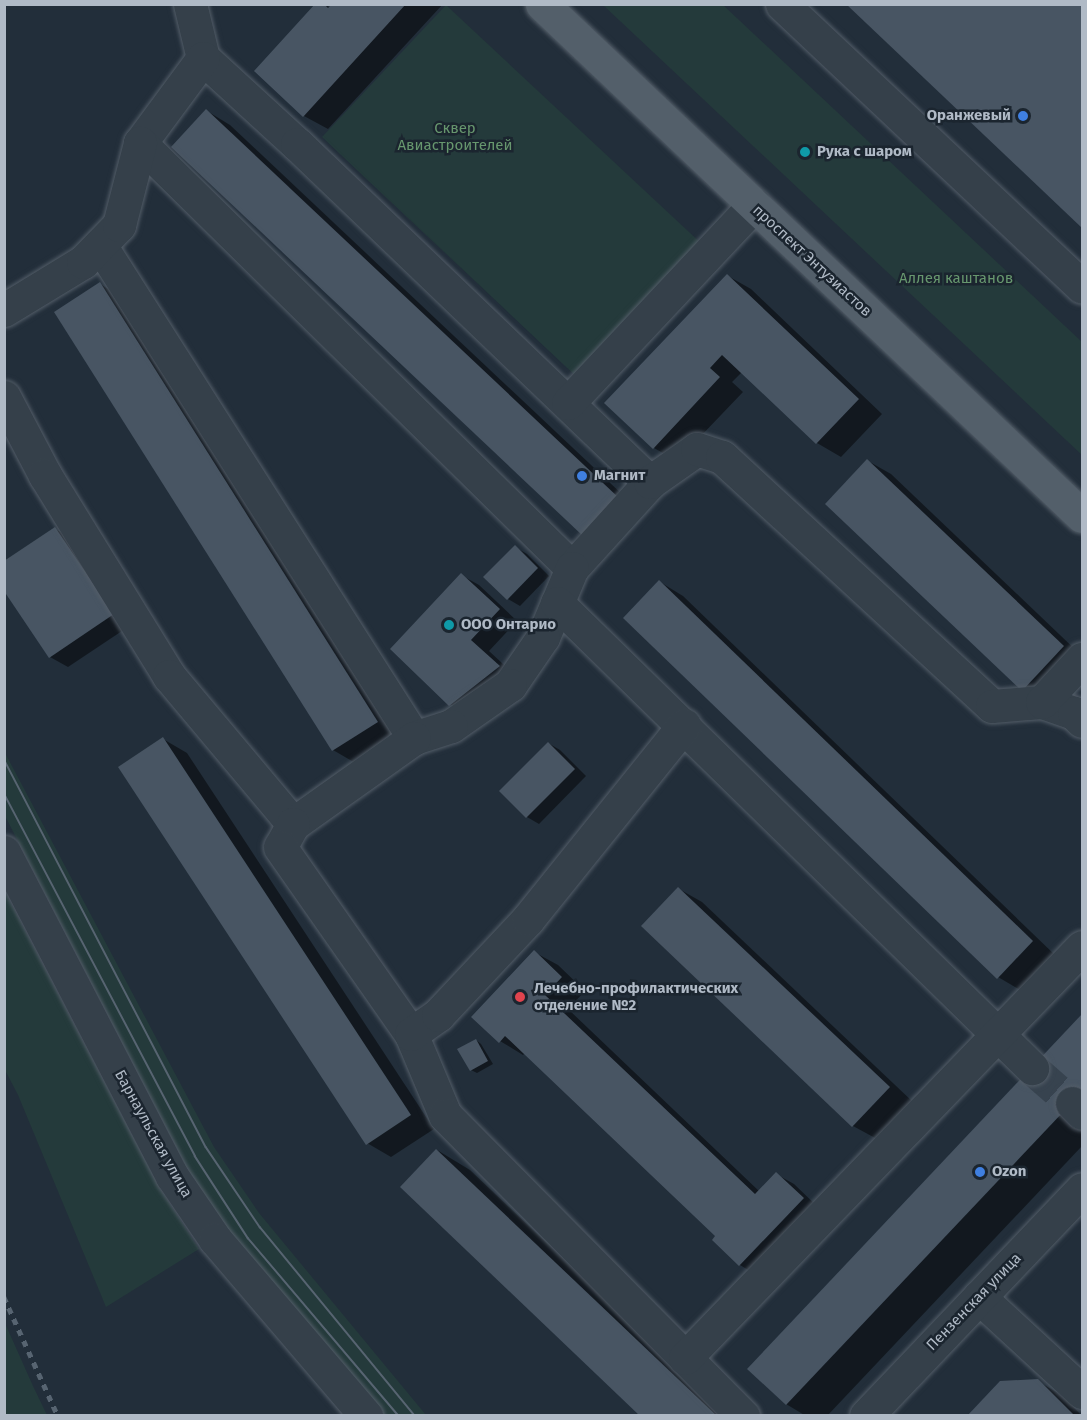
<!DOCTYPE html>
<meta charset="utf-8">
<style>
body{margin:0}
#map{position:relative;width:1087px;height:1420px;overflow:hidden;background:#222e3a;font-family:"Fira Sans",sans-serif}
div>[style]{position:absolute}
[style*='--x']{left:calc(var(--x)*1px);top:calc(var(--y)*1px);width:calc(var(--w)*1px);rotate:calc(var(--a)*1deg)}
.green>*{inset:0;background:#243a3b}
.shadow>*{inset:0;background:#0007}
.building>*{inset:0;background:#485563}
.minor-tunnel>*{height:33px;margin-top:-16.5px;transform-origin:0;background:repeating-linear-gradient(90deg,#37434f 0 33px,transparent 0 49px)}
.roads{filter:drop-shadow(0 0 2px #535d68) drop-shadow(0 0 2px #535d68)}
.minor>*{height:33px;margin:-16.5px;padding:0 16.5px;transform-origin:16.5px;border-radius:16.5px;background:#35404a}
.major>*{height:33px;margin:-16.5px;padding:0 16.5px;transform-origin:16.5px;border-radius:16.5px;background:#535f6a}
.tram>*{height:1.5px;margin:-0.75px;padding:0 0.75px;transform-origin:0.75px;border-radius:0.75px;background:#576471}
.rail>*{height:4.5px;margin-top:-2.25px;transform-origin:0;background:repeating-linear-gradient(90deg,#576471 0 6px,transparent 0 12px)}
.dots>*{width:16px;height:16px;translate:-50% -50%;box-sizing:border-box;border:3px solid #1b252f;border-radius:50%}
span{translate:-50% -50%;white-space:nowrap;text-align:center;line-height:1.15;-webkit-text-stroke:5px #1b252f;paint-order:stroke}
.poi-label{font-size:15px;color:#b0bac6;font-weight:700}
.right{translate:-100% -50%;text-align:right}
.left{translate:0 -50%;text-align:left}
.park-label{font-size:15px;color:#67976e}
.street-label{font-size:15px;color:#b0bac6}
.frame{position:absolute;inset:0;border:6px solid #b0bac6;pointer-events:none}
</style>
<div id="map">
<div class="green">
<i style="clip-path:polygon(446px 5px,704px 246px,580px 380px,322px 137px)"></i>
<i style="clip-path:polygon(603px 5px,723px 5px,1082px 342px,1082px 455px)"></i>
<i style="clip-path:polygon(4px 751px,214px 1147px,259px 1213px,426px 1415px,384px 1415px,228px 1232px,187px 1168px,5px 816px)"></i>
<i style="clip-path:polygon(5px 892px,159px 1187px,199px 1249px,106px 1307px,18px 1095px,5px 1070px)"></i>
<i style="clip-path:polygon(4px 1321px,33px 1386px,47px 1415px,5px 1415px)"></i>
</div>
<div class="shadow">
<i style="clip-path:polygon(324px 4px,330px 8px,334px 4px,443px 4px,328px 129px,304px 116px)"></i>
<i style="clip-path:polygon(848px 4px,1082px 4px,1082px 226px)"></i>
<i style="clip-path:polygon(207px 111px,230px 125px,642px 513px,608px 549px)"></i>
<i style="clip-path:polygon(728px 276px,751px 289px,882px 414px,841px 457px,817px 443px,742px 372px,732px 382px,743px 392px,677px 461px,654px 448px)"></i>
<i style="clip-path:polygon(100px 284px,123px 298px,401px 736px,357px 764px,333px 750px,56px 312px)"></i>
<i style="clip-path:polygon(868px 461px,891px 474px,1082px 656px,1047px 703px,1023px 689px)"></i>
<i style="clip-path:polygon(55px 529px,74px 539px,131px 625px,68px 667px,50px 657px)"></i>
<i style="clip-path:polygon(515px 547px,527px 554px,549px 576px,520px 606px,508px 599px)"></i>
<i style="clip-path:polygon(461px 575px,479px 585px,517px 621px,489px 651px,517px 677px,468px 715px,450px 704px)"></i>
<i style="clip-path:polygon(660px 582px,683px 596px,1056px 956px,1022px 991px,998px 977px)"></i>
<i style="clip-path:polygon(163px 739px,187px 753px,434px 1129px,391px 1157px,367px 1143px)"></i>
<i style="clip-path:polygon(548px 743px,560px 750px,586px 776px,539px 824px,527px 817px,501px 791px)"></i>
<i style="clip-path:polygon(679px 889px,702px 902px,913px 1102px,877px 1139px,853px 1126px,643px 926px)"></i>
<i style="clip-path:polygon(534px 952px,558px 965px,585px 991px,568px 1009px,760px 1192px,776px 1174px,794px 1184px,821px 1210px,758px 1276px,740px 1265px,714px 1240px,718px 1236px,525px 1053px,523px 1055px,500px 1041px)"></i>
<i style="clip-path:polygon(1082px 1017px,1082px 1146px,827px 1416px,806px 1416px,786px 1404px,749px 1369px)"></i>
<i style="clip-path:polygon(476px 1040px,481px 1044px,493px 1064px,477px 1073px,471px 1070px,459px 1050px)"></i>
<i style="clip-path:polygon(437px 1150px,470px 1170px,729px 1416px,642px 1416px)"></i>
<i style="clip-path:polygon(1037px 1381px,1062px 1395px,1082px 1416px,969px 1416px)"></i>
</div>
<div class="building">
<i style="clip-path:polygon(315px 4px,324px 4px,328px 8px,332px 4px,406px 4px,303px 117px,254px 71px)"></i>
<i style="clip-path:polygon(846px 4px,1082px 4px,1082px 228px)"></i>
<i style="clip-path:polygon(206px 109px,619px 498px,583px 536px,171px 147px)"></i>
<i style="clip-path:polygon(727px 274px,859px 399px,816px 444px,722px 355px,710px 368px,720px 377px,653px 449px,604px 403px)"></i>
<i style="clip-path:polygon(100px 282px,378px 722px,332px 751px,54px 312px)"></i>
<i style="clip-path:polygon(867px 459px,1064px 646px,1022px 691px,825px 504px)"></i>
<i style="clip-path:polygon(55px 527px,114px 614px,49px 658px,4px 591px,4px 561px)"></i>
<i style="clip-path:polygon(515px 545px,538px 568px,507px 600px,483px 577px)"></i>
<i style="clip-path:polygon(461px 573px,500px 609px,471px 640px,500px 666px,449px 706px,390px 649px)"></i>
<i style="clip-path:polygon(659px 580px,1033px 941px,997px 979px,623px 618px)"></i>
<i style="clip-path:polygon(163px 737px,411px 1115px,366px 1145px,118px 767px)"></i>
<i style="clip-path:polygon(548px 742px,575px 769px,526px 818px,499px 791px)"></i>
<i style="clip-path:polygon(678px 887px,890px 1087px,852px 1127px,641px 926px)"></i>
<i style="clip-path:polygon(534px 950px,562px 977px,545px 995px,755px 1194px,776px 1172px,804px 1198px,739px 1266px,712px 1240px,715px 1236px,505px 1036px,499px 1043px,471px 1017px)"></i>
<i style="clip-path:polygon(1082px 1014px,1082px 1092px,786px 1405px,747px 1369px)"></i>
<i style="clip-path:polygon(476px 1039px,488px 1061px,470px 1071px,457px 1049px)"></i>
<i style="clip-path:polygon(436px 1149px,717px 1416px,640px 1416px,400px 1187px)"></i>
<i style="clip-path:polygon(1038px 1379px,1075px 1416px,967px 1416px,1000px 1381px)"></i>
</div>
<div class="minor-tunnel">
<i style="--x:1032;--y:1068;--w:53;--a:41.2"></i>
</div>
<div class="roads">
<div class="minor">
<i style="--x:190;--y:4;--w:56;--a:76.5"></i>
<i style="--x:203;--y:58;--w:127;--a:42.5"></i>
<i style="--x:297;--y:144;--w:489;--a:43.8"></i>
<i style="--x:782;--y:4;--w:412;--a:43.3"></i>
<i style="--x:203;--y:58;--w:106;--a:126.5"></i>
<i style="--x:140;--y:143;--w:606;--a:44.53"></i>
<i style="--x:572;--y:568;--w:116;--a:-47.8"></i>
<i style="--x:650;--y:482;--w:57;--a:-35.1"></i>
<i style="--x:697;--y:449;--w:26;--a:18"></i>
<i style="--x:722;--y:457;--w:367;--a:42.7"></i>
<i style="--x:992;--y:706;--w:50;--a:-4.6"></i>
<i style="--x:1042;--y:702;--w:34;--a:19"></i>
<i style="--x:1074;--y:713;--w:11;--a:45"></i>
<i style="--x:100;--y:245;--w:585;--a:57.51"></i>
<i style="--x:4;--y:310;--w:92;--a:-31.3"></i>
<i style="--x:83;--y:262;--w:52;--a:-45.8"></i>
<i style="--x:119;--y:225;--w:85;--a:-75.6"></i>
<i style="--x:4;--y:397;--w:88;--a:62.3"></i>
<i style="--x:45;--y:475;--w:236;--a:58.3"></i>
<i style="--x:169;--y:676;--w:193;--a:50"></i>
<i style="--x:568;--y:403;--w:272;--a:-46.8"></i>
<i style="--x:572;--y:568;--w:75;--a:112.8"></i>
<i style="--x:543;--y:637;--w:58;--a:124.5"></i>
<i style="--x:510;--y:685;--w:72;--a:145.2"></i>
<i style="--x:451;--y:726;--w:39;--a:162"></i>
<i style="--x:414;--y:738;--w:148;--a:144.6"></i>
<i style="--x:293;--y:824;--w:26;--a:119"></i>
<i style="--x:280;--y:847;--w:228;--a:55"></i>
<i style="--x:411;--y:1034;--w:88;--a:67.2"></i>
<i style="--x:445;--y:1115;--w:424;--a:45.3"></i>
<i style="--x:557;--y:603;--w:665;--a:44.39"></i>
<i style="--x:1042;--y:702;--w:59;--a:-47.1"></i>
<i style="--x:4;--y:852;--w:365;--a:62.6"></i>
<i style="--x:172;--y:1176;--w:76;--a:55.7"></i>
<i style="--x:215;--y:1239;--w:233;--a:49.5"></i>
<i style="--x:411;--y:1034;--w:33;--a:-35"></i>
<i style="--x:438;--y:1015;--w:132;--a:-46.8"></i>
<i style="--x:528;--y:919;--w:249;--a:-51.2"></i>
<i style="--x:1072;--y:1103;--w:14;--a:45"></i>
<i style="--x:979;--y:1297;--w:140;--a:42.7"></i>
<i style="--x:685;--y:1358;--w:571;--a:-45.99"></i>
<i style="--x:866;--y:1416;--w:313;--a:-46.4"></i>
</div>
<div class="major">
<i style="--x:542;--y:4;--w:744;--a:43.48"></i>
</div>
</div>
<div class="tram">
<i style="--x:4;--y:759;--w:437;--a:62.5"></i>
<i style="--x:206;--y:1147;--w:97;--a:56"></i>
<i style="--x:260;--y:1227;--w:244;--a:50.6"></i>
<i style="--x:4;--y:793;--w:410;--a:62.2"></i>
<i style="--x:195;--y:1156;--w:98;--a:57.1"></i>
<i style="--x:248;--y:1238;--w:233;--a:49.7"></i>
</div>
<div class="rail">
<i style="--x:4;--y:1297;--w:131;--a:65.6"></i>
</div>
<div class="dots">
<i style="left:1023px;top:116px;background:#3f7fe0"></i>
<i style="left:805px;top:152px;background:#0f9aa8"></i>
<i style="left:582px;top:476px;background:#3f7fe0"></i>
<i style="left:449px;top:625px;background:#0f9aa8"></i>
<i style="left:520px;top:997px;background:#e0444e"></i>
<i style="left:980px;top:1172px;background:#3f7fe0"></i>
</div>
<div class="poi-label">
<span class="right" style="left:1011px;top:116px">Оранжевый</span>
<span class="left" style="left:817px;top:152px">Рука с шаром</span>
<span class="left" style="left:594px;top:476px">Магнит</span>
<span class="left" style="left:461px;top:625px">ООО Онтарио</span>
<span class="left" style="left:534px;top:997px">Лечебно-профилактических<br>отделение №2</span>
<span class="left" style="left:992px;top:1172px">Ozon</span>
</div>
<div class="park-label">
<span style="left:455px;top:137px">Сквер<br>Авиастроителей</span>
<span style="left:956px;top:279px">Аллея каштанов</span>
</div>
<div class="street-label">
<span style="left:812px;top:261px;rotate:43deg">проспект Энтузиастов</span>
<span style="left:153px;top:1134px;rotate:61deg">Барнаульская улица</span>
<span style="left:974px;top:1302px;rotate:-46deg">Пензенская улица</span>
</div>
<div class="frame"></div>
</div>
